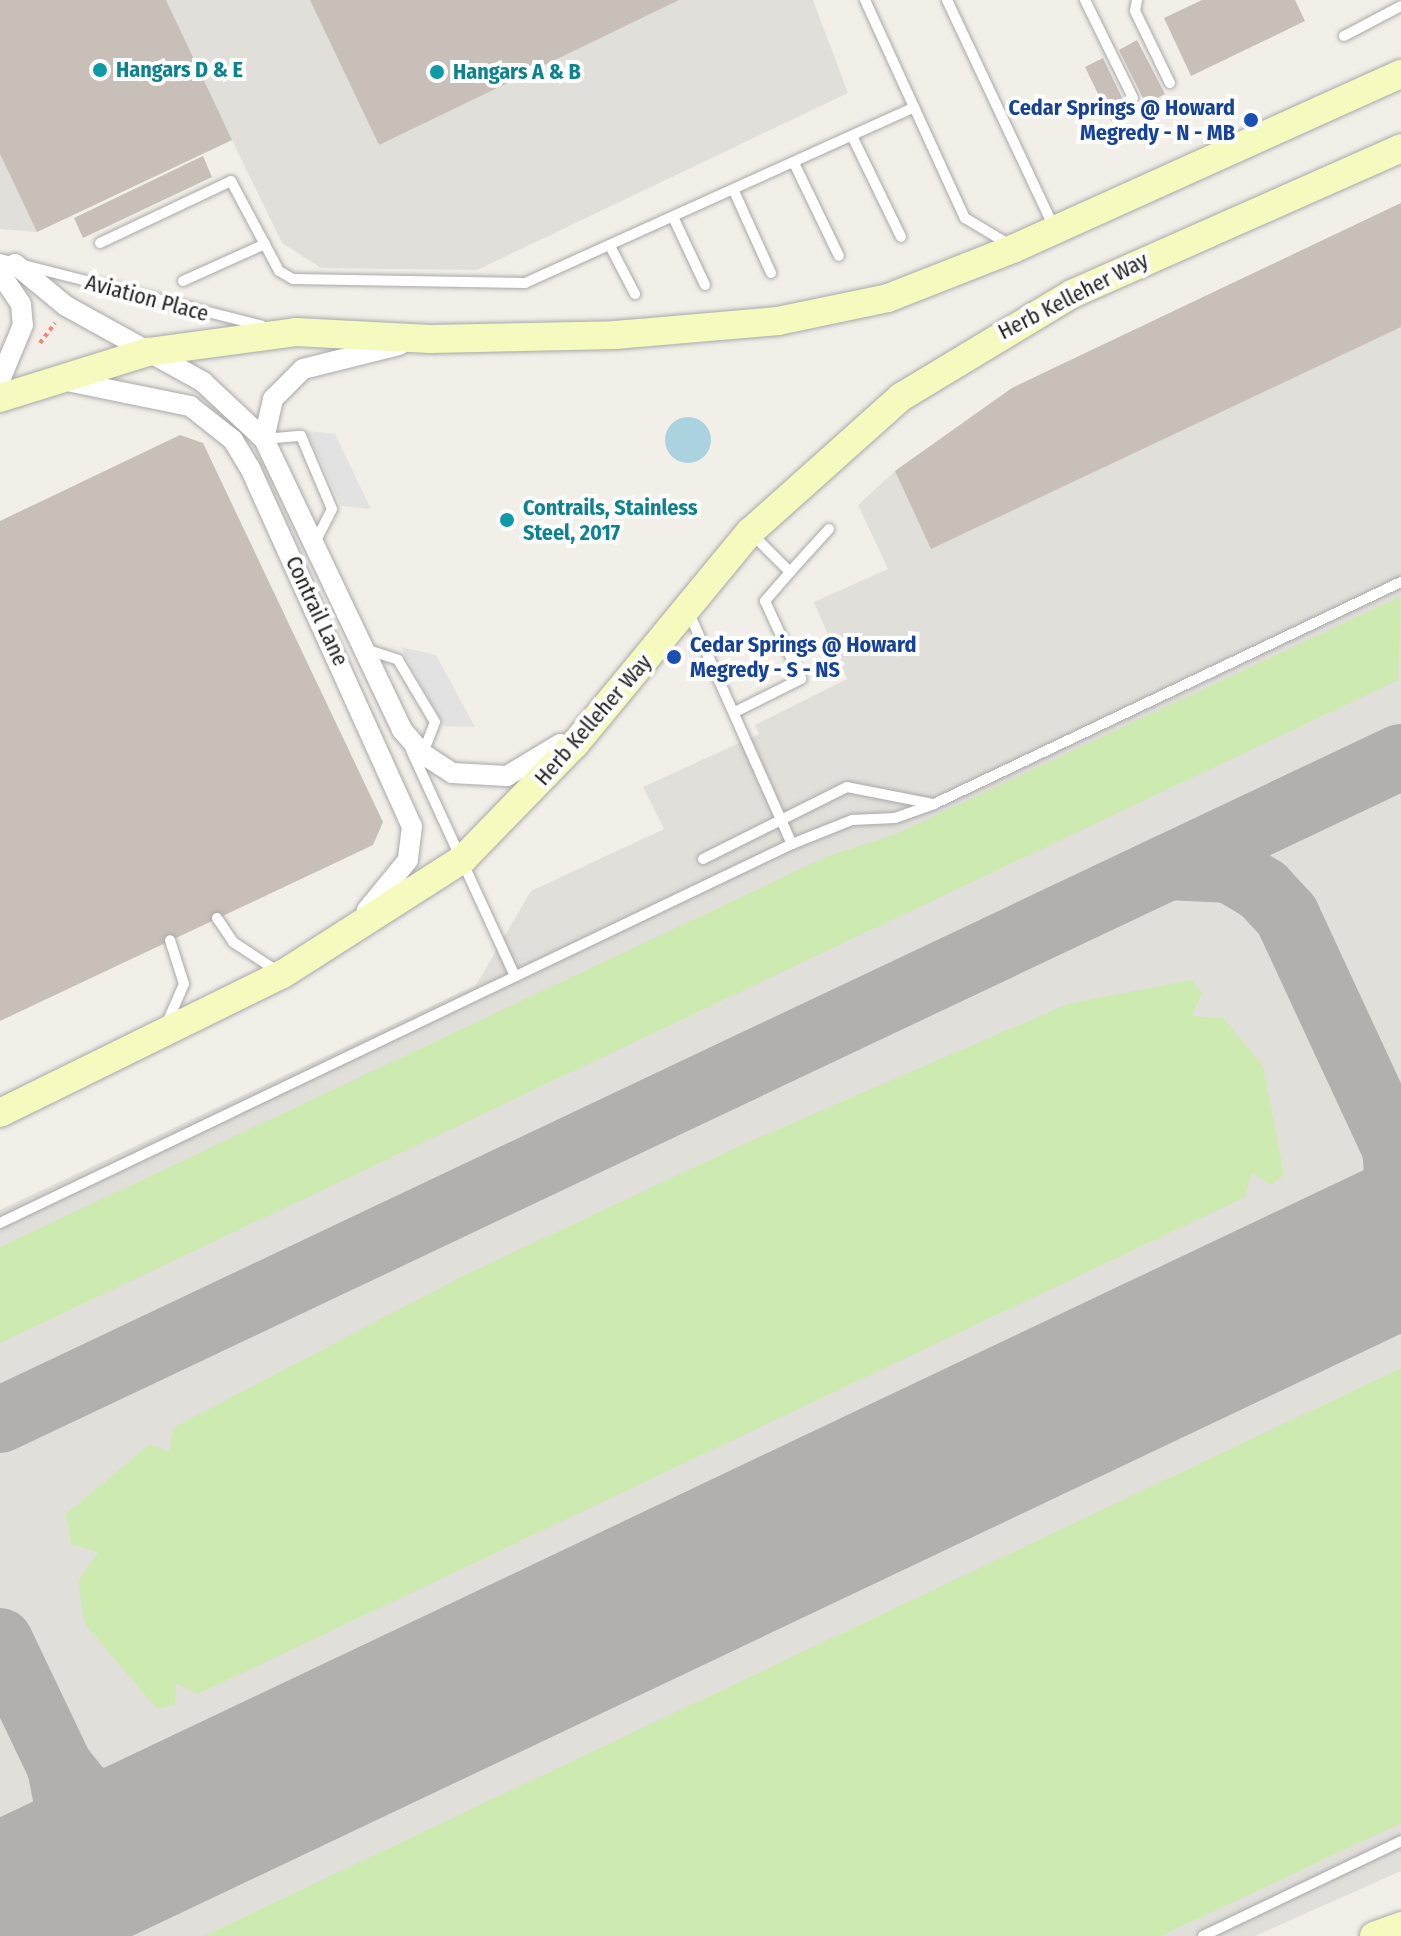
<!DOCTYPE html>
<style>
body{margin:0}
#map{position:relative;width:1401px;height:1936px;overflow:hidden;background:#f2efe9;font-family:"Fira Sans Condensed",sans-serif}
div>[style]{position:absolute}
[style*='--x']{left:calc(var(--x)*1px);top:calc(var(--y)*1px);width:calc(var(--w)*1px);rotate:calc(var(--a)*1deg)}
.airport>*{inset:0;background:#e1dfda}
.grass>*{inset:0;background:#cdebb0}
.parking>*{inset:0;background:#e2e2e2}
.water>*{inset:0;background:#aad3df}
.round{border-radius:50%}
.taxiway>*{height:66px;margin:-33px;padding:0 33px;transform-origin:33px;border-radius:33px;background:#b1b0ac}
.runway>*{height:164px;margin:-82px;padding:0 82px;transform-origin:82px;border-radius:82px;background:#b1b0ac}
.building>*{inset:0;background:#c7bfb8}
.path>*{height:4px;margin-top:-2px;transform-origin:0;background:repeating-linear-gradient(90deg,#fa8072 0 4px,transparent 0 8px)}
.roads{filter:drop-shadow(0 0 2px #a9a9a9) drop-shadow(0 0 2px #a9a9a9)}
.service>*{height:10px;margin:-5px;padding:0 5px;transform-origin:5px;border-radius:5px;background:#fff}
.minor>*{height:20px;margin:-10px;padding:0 10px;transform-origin:10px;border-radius:10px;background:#fff}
.secondary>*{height:28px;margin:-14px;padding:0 14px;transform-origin:14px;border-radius:14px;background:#f7fabf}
.dots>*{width:22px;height:22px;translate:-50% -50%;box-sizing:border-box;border:4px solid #fff;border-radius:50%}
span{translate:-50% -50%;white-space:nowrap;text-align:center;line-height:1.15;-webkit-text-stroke:8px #fff;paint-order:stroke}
.culture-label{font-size:22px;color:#0d838f;font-weight:700}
.left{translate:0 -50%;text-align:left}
.transit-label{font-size:22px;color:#164399;font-weight:700}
.right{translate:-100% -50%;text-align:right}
.street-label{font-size:22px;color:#222}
</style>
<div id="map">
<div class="airport">
<i style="clip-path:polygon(0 0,813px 0,848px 93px,477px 270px,321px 268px,282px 243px,232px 140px,37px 232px,0 229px)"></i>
<i style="clip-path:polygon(1401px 203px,1401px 1871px,1255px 1936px,0 1936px,0 1210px,476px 985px,531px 891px,664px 829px,643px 787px,759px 734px,755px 725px,847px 679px,814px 602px,888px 569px,858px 505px,895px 471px,1012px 388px)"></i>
</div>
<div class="grass">
<i style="clip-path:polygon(1401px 596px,1398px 680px,0 1343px,0 1247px,826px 857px,896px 834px)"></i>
<i style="clip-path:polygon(1191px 980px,1202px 993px,1192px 1016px,1223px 1018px,1263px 1066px,1284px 1175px,1271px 1185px,1252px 1173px,1245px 1197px,198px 1694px,176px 1683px,175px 1705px,157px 1709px,85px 1624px,78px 1581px,98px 1552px,71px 1544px,66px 1514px,150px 1444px,169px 1452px,173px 1428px,463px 1276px,744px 1144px,1068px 1004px)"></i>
<i style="clip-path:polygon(1401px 1368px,1401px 1823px,1161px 1936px,204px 1936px)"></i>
</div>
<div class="parking">
<i style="clip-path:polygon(307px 431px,335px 434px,371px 509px,341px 506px)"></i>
<i style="clip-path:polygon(401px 647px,436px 655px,475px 727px,444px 726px)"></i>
</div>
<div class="water">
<i class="round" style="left:665px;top:417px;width:46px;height:46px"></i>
</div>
<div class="taxiway">
<i style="--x:1168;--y:867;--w:62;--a:2.8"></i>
<i style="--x:1230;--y:870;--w:39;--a:31"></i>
<i style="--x:1263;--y:890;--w:35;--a:47"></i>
<i style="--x:1287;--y:916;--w:257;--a:65.1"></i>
<i style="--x:1395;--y:1149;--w:33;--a:85"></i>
<i style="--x:1398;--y:1182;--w:37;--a:106"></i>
<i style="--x:1388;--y:1218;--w:55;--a:123.1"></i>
<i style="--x:0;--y:1420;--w:1550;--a:-25.33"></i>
<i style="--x:0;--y:1641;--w:140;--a:64.5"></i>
<i style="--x:60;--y:1767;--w:35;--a:51"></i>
<i style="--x:82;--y:1794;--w:64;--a:24.1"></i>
<i style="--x:140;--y:1820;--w:58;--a:-3.9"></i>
<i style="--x:0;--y:1907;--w:32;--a:-34"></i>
<i style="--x:27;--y:1889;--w:55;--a:-54.6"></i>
<i style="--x:59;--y:1844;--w:42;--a:-79"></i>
<i style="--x:67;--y:1803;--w:37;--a:-101"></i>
</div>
<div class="runway">
<i style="--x:0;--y:1908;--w:1551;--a:-25.39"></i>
</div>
<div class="building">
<i style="clip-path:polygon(0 0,166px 0,232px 140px,37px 232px,0 154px)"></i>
<i style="clip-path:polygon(310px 0,679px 0,379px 145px)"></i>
<i style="clip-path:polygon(1202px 0,1295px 0,1305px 21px,1191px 76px,1164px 18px)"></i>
<i style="clip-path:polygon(1137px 40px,1165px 94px,1146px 104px,1119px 50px)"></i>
<i style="clip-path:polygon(1103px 58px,1129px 112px,1111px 121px,1085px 67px)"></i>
<i style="clip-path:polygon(203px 156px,212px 177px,83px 238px,74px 218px)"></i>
<i style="clip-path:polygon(1401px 203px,1401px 327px,931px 549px,895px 471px,1012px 388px)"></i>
<i style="clip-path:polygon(180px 435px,203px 443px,383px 822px,373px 845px,0 1021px,0 521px)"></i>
</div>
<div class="path">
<i style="--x:40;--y:343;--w:25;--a:-53"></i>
</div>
<div class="roads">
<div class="service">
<i style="--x:865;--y:0;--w:240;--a:65.4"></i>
<i style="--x:965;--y:218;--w:52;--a:31"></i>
<i style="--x:947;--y:0;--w:254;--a:64.8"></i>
<i style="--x:1085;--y:0;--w:109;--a:63.9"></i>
<i style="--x:1137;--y:0;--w:11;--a:100"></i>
<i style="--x:1135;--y:11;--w:80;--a:64.1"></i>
<i style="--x:1344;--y:36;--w:64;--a:-27.8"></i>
<i style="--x:852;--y:136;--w:112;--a:64.1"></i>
<i style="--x:794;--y:163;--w:103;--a:64.2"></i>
<i style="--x:734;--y:191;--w:90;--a:65.7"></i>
<i style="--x:674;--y:219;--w:73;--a:64.8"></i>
<i style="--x:100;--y:243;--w:145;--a:-25.3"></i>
<i style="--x:231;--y:181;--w:102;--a:61.9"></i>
<i style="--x:279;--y:271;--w:16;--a:30"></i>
<i style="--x:293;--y:279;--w:232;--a:1"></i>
<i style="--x:525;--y:283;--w:427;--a:-24.3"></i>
<i style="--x:611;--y:248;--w:52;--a:62.4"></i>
<i style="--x:0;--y:259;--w:270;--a:14.3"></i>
<i style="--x:183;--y:281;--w:90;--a:-24.3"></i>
<i style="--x:264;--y:439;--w:37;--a:-5"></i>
<i style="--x:301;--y:436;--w:79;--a:67"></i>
<i style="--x:332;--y:509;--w:38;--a:117"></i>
<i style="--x:790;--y:572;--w:58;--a:-47.8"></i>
<i style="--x:689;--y:613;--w:253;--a:66"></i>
<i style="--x:365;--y:649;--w:35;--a:18"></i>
<i style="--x:398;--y:660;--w:72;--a:59.2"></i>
<i style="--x:435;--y:722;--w:33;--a:111"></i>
<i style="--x:737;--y:711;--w:72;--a:-26.6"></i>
<i style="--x:801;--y:679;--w:86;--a:-114.8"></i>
<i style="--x:765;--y:601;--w:38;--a:-49"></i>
<i style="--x:790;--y:572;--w:55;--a:-135"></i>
<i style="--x:411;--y:750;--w:249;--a:65.3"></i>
<i style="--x:703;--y:859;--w:161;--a:-26.6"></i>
<i style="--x:847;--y:787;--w:89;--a:11.1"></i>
<i style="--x:217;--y:918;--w:29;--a:56"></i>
<i style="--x:233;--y:942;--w:53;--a:33.4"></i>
<i style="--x:166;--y:1025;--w:45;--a:-66.3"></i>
<i style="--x:184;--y:984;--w:46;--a:-107.7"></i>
<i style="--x:0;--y:1223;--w:878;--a:-25.57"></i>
<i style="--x:792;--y:844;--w:65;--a:-21.8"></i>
<i style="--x:852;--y:820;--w:43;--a:-2.7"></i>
<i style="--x:895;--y:818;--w:41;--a:-19.7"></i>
<i style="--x:934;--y:804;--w:517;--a:-25.43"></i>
<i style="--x:1203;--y:1936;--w:220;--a:-25.6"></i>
</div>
<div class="minor">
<i style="--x:15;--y:264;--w:66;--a:39.5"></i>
<i style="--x:66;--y:306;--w:157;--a:29"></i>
<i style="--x:203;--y:382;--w:83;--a:43.1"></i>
<i style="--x:264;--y:439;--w:322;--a:64.6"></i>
<i style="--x:402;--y:730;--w:32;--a:49"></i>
<i style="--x:423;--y:754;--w:35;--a:33"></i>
<i style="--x:452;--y:773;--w:55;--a:3.1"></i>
<i style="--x:507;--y:776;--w:62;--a:-31.1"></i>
<i style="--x:0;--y:273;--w:37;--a:56"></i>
<i style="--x:21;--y:304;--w:21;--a:85"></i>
<i style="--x:23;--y:325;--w:60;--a:112.7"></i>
<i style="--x:67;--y:381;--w:126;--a:11.5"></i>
<i style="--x:190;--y:406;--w:55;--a:38.3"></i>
<i style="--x:233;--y:440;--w:33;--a:59"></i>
<i style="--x:250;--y:468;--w:393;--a:65.7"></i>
<i style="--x:412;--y:826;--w:34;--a:97"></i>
<i style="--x:408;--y:860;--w:65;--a:129.4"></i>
<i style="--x:264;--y:439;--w:41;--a:-77.3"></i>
<i style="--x:273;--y:399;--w:42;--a:-45"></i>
<i style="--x:303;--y:369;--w:99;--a:-14"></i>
</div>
<div class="secondary">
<i style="--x:0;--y:398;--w:155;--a:-17.3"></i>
<i style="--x:148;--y:352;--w:149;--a:-7.7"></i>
<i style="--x:296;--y:332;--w:134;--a:3"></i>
<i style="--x:430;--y:339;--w:185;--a:-1.2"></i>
<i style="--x:615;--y:335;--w:164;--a:-4.9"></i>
<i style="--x:778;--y:321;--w:112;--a:-11.8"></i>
<i style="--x:888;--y:298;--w:136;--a:-21.5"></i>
<i style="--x:1015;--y:248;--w:423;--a:-24.3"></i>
<i style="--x:0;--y:1113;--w:315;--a:-26.2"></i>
<i style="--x:283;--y:974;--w:214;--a:-32.6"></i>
<i style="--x:463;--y:859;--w:161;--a:-45.8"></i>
<i style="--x:575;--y:744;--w:275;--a:-50.5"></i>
<i style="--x:750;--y:532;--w:203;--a:-41.8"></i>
<i style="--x:901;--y:397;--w:200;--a:-31.1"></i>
<i style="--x:1072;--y:294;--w:360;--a:-23.9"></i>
<i style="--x:1374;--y:1936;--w:29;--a:-20"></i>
</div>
</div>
<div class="dots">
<i style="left:100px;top:70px;background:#0f9aa8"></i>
<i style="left:437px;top:72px;background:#0f9aa8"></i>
<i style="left:1251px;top:120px;background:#1a4fb4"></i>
<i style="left:507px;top:520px;background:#0f9aa8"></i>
<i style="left:674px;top:657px;background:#1a4fb4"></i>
</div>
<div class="culture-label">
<span class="left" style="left:116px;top:70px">Hangars D &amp; E</span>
<span class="left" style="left:453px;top:72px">Hangars A &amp; B</span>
<span class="left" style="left:523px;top:520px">Contrails, Stainless<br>Steel, 2017</span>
</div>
<div class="transit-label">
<span class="right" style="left:1235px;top:120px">Cedar Springs @ Howard<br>Megredy - N - MB</span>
<span class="left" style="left:690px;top:657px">Cedar Springs @ Howard<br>Megredy - S - NS</span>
</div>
<div class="street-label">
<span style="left:1073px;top:296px;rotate:-27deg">Herb Kelleher Way</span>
<span style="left:147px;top:298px;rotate:15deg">Aviation Place</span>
<span style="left:317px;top:611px;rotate:65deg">Contrail Lane</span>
<span style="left:593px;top:720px;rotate:-49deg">Herb Kelleher Way</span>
</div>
</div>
